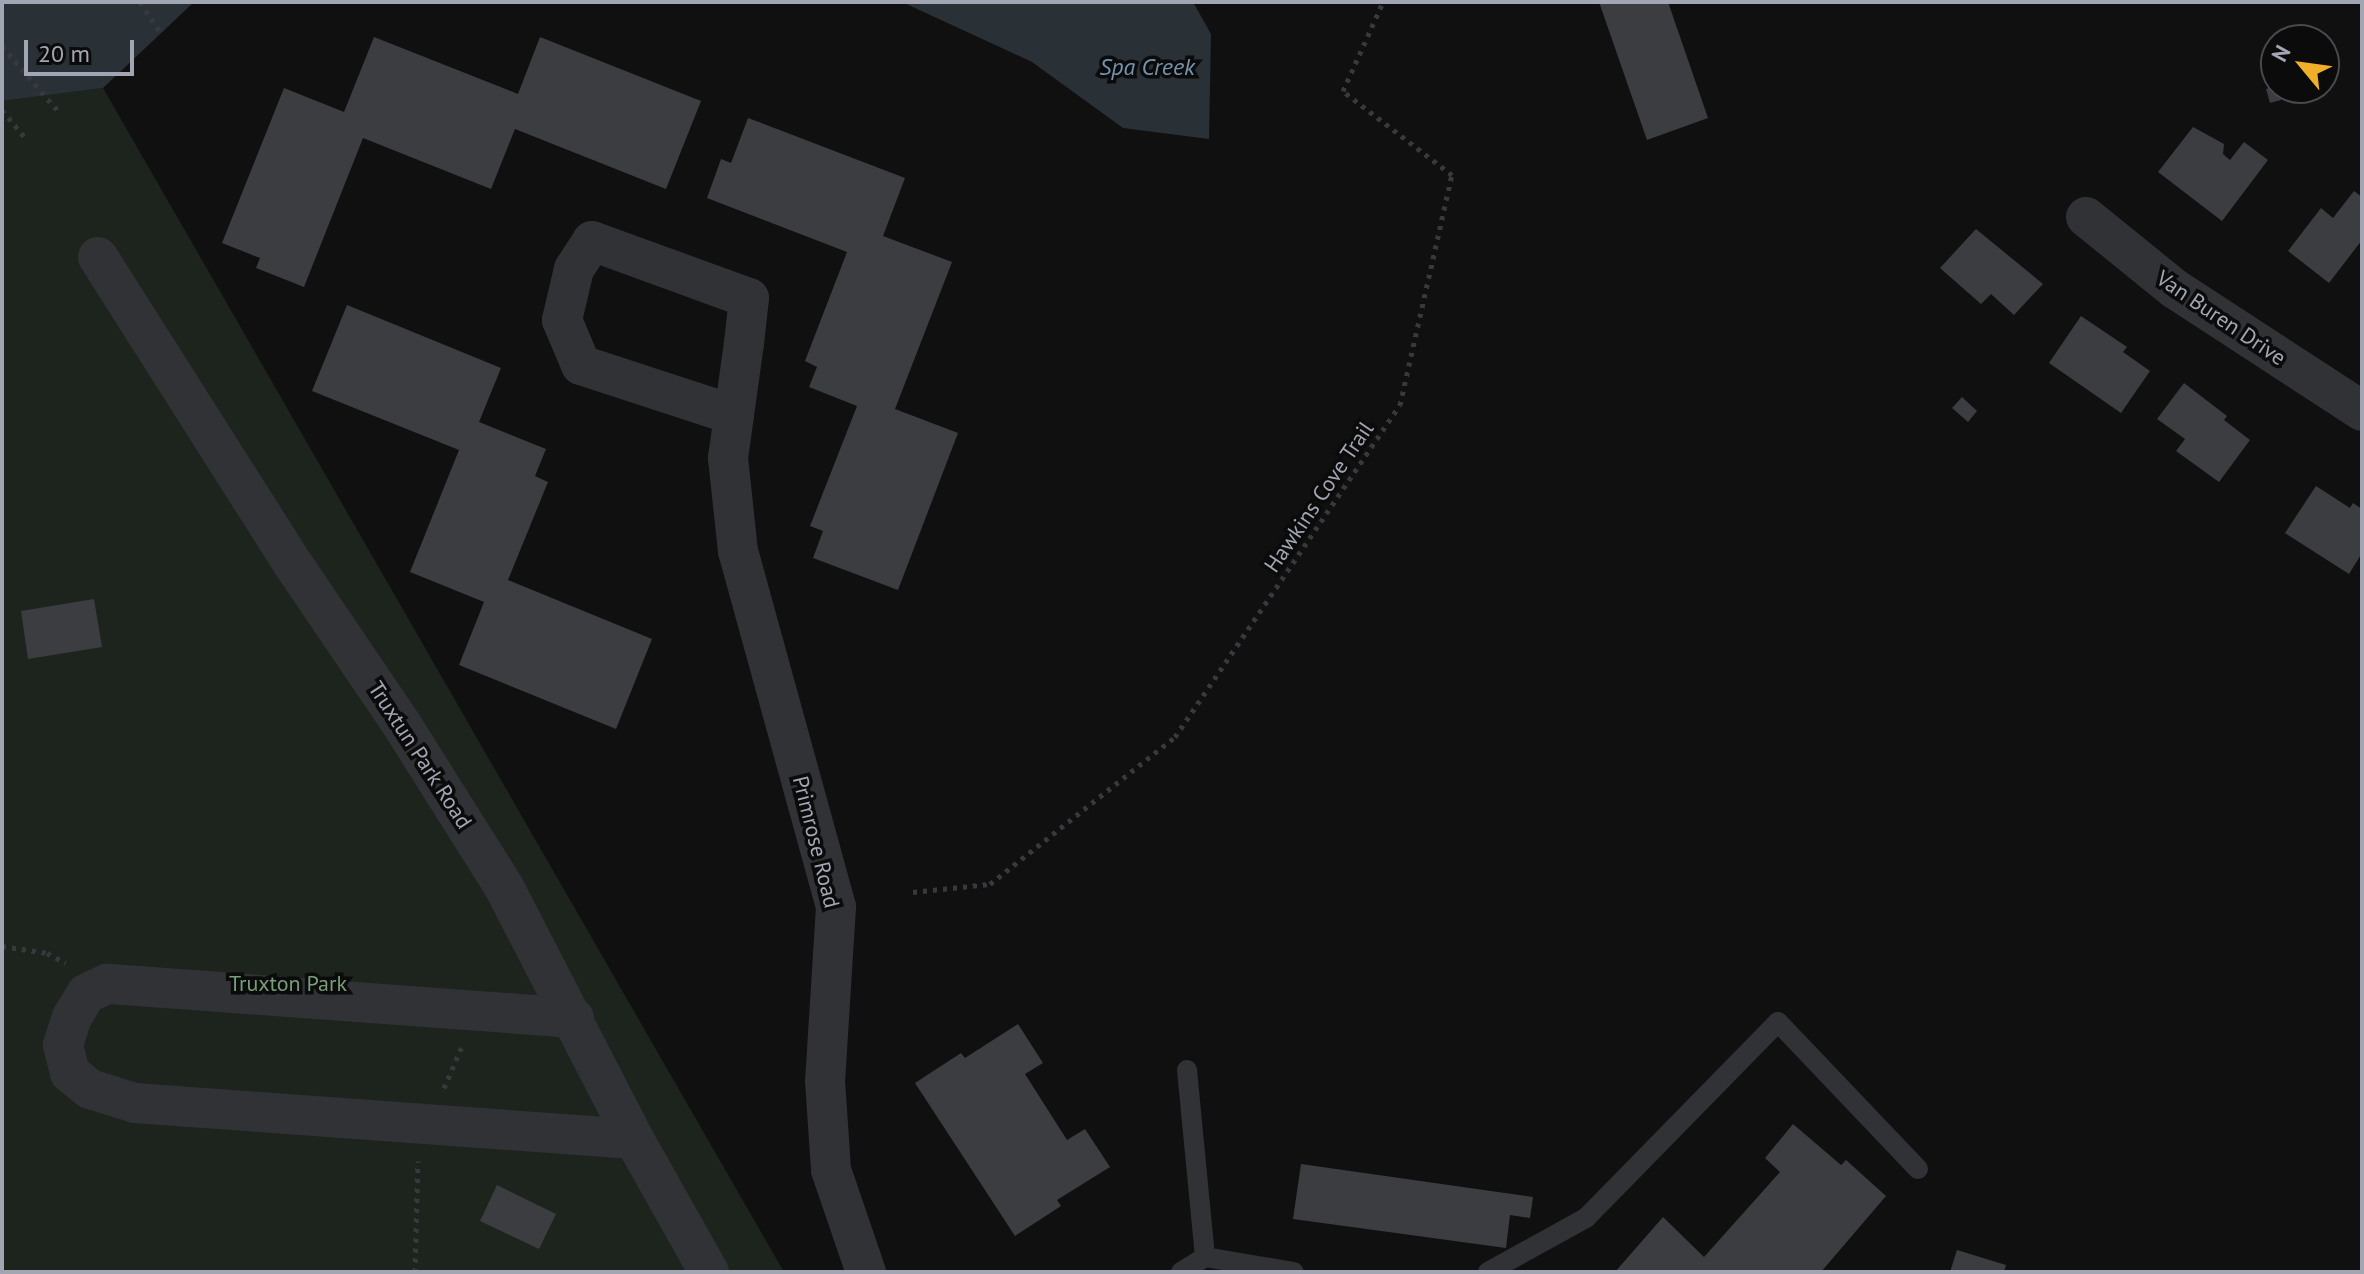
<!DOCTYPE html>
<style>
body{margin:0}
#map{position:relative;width:2364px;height:1274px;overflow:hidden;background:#101011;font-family:"PT Sans",sans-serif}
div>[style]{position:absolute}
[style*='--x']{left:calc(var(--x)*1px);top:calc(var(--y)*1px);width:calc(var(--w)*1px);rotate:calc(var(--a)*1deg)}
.green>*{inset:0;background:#1c241d}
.water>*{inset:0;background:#293036}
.building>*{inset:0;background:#3c3d41}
.path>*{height:5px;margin-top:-2.5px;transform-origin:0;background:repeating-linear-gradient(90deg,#37393d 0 4px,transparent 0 10px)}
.lane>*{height:20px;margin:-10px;padding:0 10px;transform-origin:10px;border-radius:10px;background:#313236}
.street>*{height:40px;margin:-20px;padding:0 20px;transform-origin:20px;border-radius:20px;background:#313236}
span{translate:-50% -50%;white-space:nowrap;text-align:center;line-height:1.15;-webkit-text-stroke:7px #0b0b0c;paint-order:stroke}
.street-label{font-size:22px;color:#a1a6b2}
.park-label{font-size:22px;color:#789d7a}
.water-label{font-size:24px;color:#7794ae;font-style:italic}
.frame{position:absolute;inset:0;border:4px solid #a1a6b2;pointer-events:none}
.north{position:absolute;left:2260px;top:24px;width:80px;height:80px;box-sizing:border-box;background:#0b0b0c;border:2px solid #47494e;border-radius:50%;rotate:299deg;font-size:22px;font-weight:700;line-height:32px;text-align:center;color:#a1a6b2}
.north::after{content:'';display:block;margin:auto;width:28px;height:36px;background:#f0ae29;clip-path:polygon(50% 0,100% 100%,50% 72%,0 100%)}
.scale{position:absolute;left:24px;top:40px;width:110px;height:36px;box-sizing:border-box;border:4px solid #a1a6b2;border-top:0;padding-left:10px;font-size:24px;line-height:28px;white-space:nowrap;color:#a1a6b2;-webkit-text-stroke:6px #0b0b0c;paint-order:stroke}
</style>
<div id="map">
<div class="green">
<i style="clip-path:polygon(103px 88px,784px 1272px,2px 1272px,2px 101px)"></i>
</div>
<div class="water">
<i style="clip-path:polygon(2px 2px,194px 2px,103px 88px,2px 101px)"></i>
<i style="clip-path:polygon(902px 2px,1193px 2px,1211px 34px,1209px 139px,1123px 128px,1032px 62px)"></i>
</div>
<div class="building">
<i style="clip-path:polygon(1599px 2px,1668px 2px,1708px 118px,1647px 140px)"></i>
<i style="clip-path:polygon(374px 37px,518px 94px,540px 37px,701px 101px,666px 189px,515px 129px,491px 189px,363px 138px,304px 287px,256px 268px,260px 258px,222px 243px,284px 88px,344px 112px)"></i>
<i style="clip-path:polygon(2276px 86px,2281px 100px,2270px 103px,2266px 89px)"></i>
<i style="clip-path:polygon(748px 118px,905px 178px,883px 236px,952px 262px,895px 409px,958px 433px,898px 590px,813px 558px,823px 531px,810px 526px,857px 406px,809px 387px,817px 367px,805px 361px,847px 252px,707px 198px,721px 159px,731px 163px)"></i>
<i style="clip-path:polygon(2193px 127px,2224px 144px,2223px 154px,2230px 160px,2244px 142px,2268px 160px,2222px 221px,2158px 172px)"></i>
<i style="clip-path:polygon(2354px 191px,2362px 197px,2362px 240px,2329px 283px,2288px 251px,2321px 208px,2333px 218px)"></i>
<i style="clip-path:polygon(1976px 229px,2043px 284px,2014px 315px,1991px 294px,1981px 304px,1940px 268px)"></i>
<i style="clip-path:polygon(347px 305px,501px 368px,479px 422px,546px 449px,535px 476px,548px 482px,508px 580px,652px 639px,616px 729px,459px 665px,484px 602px,410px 572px,459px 450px,312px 391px)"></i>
<i style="clip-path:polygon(2081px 316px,2127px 347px,2123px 352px,2150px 371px,2121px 413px,2049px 363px)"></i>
<i style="clip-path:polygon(2184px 383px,2227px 416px,2224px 420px,2250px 440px,2219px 482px,2176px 451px,2185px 439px,2157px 419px)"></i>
<i style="clip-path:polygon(1962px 397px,1977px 411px,1968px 422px,1952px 408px)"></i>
<i style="clip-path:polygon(2316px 486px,2350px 508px,2353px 503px,2362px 509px,2362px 553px,2349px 574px,2285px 533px)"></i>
<i style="clip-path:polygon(94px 599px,102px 647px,28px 659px,21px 611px)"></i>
<i style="clip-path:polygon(1018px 1024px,1043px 1063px,1025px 1074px,1067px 1140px,1085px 1129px,1110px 1167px,1057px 1200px,1061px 1206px,1015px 1236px,915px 1083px,961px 1053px,965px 1058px)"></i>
<i style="clip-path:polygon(1793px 1124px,1841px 1165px,1846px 1160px,1886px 1196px,1821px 1272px,1615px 1272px,1663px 1217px,1704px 1257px,1780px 1172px,1765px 1158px)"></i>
<i style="clip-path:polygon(1301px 1164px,1533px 1197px,1530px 1218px,1510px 1215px,1506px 1248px,1293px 1219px)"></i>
<i style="clip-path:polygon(497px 1185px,556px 1214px,539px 1249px,480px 1221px)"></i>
<i style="clip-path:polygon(1957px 1250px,2006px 1265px,2004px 1272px,1950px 1272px)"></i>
</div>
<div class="path">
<i style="--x:140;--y:2;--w:36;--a:56"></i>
<i style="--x:2;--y:46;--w:86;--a:49.3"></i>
<i style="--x:2;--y:110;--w:35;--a:50"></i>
<i style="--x:913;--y:892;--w:77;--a:-5.9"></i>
<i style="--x:990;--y:884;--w:236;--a:-38.5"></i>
<i style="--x:1175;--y:737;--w:401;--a:-55.9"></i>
<i style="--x:1400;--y:405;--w:236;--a:-77.3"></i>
<i style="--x:1452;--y:175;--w:138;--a:-142.4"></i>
<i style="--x:1343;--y:91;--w:98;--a:-65.8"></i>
<i style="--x:2;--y:946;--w:46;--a:8.8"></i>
<i style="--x:47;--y:953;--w:21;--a:28"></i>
<i style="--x:444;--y:1088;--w:46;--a:-66.8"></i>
<i style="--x:415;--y:1272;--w:111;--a:-88.5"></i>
</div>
<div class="lane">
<i style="--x:1187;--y:1070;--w:188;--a:84.5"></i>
<i style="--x:1181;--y:1272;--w:28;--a:-32"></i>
<i style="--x:1205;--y:1257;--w:90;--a:9.6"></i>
<i style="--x:1488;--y:1272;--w:112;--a:-28.9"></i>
<i style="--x:1586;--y:1218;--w:274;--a:-45.6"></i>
<i style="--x:1778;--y:1022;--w:203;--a:46.4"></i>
</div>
<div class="street">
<i style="--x:2086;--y:217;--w:114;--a:39"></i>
<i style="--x:2175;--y:289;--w:223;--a:33.1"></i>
<i style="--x:98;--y:257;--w:367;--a:57.6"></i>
<i style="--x:295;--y:567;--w:191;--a:55.9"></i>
<i style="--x:402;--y:725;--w:191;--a:57.8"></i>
<i style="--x:504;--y:887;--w:284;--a:62.7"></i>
<i style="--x:634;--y:1139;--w:153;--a:60.6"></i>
<i style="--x:734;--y:415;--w:161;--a:-161.9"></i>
<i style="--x:581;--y:365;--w:49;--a:-112.9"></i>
<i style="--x:562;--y:320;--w:52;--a:-76.8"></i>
<i style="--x:574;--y:269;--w:33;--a:-57"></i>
<i style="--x:592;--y:241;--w:167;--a:20"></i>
<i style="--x:749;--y:298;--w:45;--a:96.3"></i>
<i style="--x:744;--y:343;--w:73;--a:97.9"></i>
<i style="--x:734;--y:415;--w:43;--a:97.9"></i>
<i style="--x:728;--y:458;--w:94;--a:83.9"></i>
<i style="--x:738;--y:551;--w:369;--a:74.6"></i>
<i style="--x:836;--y:907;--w:174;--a:93.6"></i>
<i style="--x:825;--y:1081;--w:89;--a:86.1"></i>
<i style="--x:831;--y:1170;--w:108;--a:71.1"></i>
<i style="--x:574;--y:1018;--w:468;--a:-175.8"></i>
<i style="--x:107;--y:984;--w:23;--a:155"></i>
<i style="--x:86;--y:994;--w:27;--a:121"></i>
<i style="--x:72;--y:1017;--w:29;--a:108"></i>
<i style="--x:63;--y:1045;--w:29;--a:76"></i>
<i style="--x:70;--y:1073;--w:26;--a:39"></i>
<i style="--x:90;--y:1089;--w:47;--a:17.3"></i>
<i style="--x:135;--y:1103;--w:500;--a:4.13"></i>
</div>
<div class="street-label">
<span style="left:2221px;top:318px;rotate:34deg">Van Buren Drive</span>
<span style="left:1319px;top:497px;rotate:-56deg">Hawkins Cove Trail</span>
<span style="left:420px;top:755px;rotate:57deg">Truxtun Park Road</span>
<span style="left:816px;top:842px;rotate:76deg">Primrose Road</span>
</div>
<div class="park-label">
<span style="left:288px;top:984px">Truxton Park</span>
</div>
<div class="water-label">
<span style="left:1147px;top:67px">Spa Creek</span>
</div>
<div class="frame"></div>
<div class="north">N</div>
<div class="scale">20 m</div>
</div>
